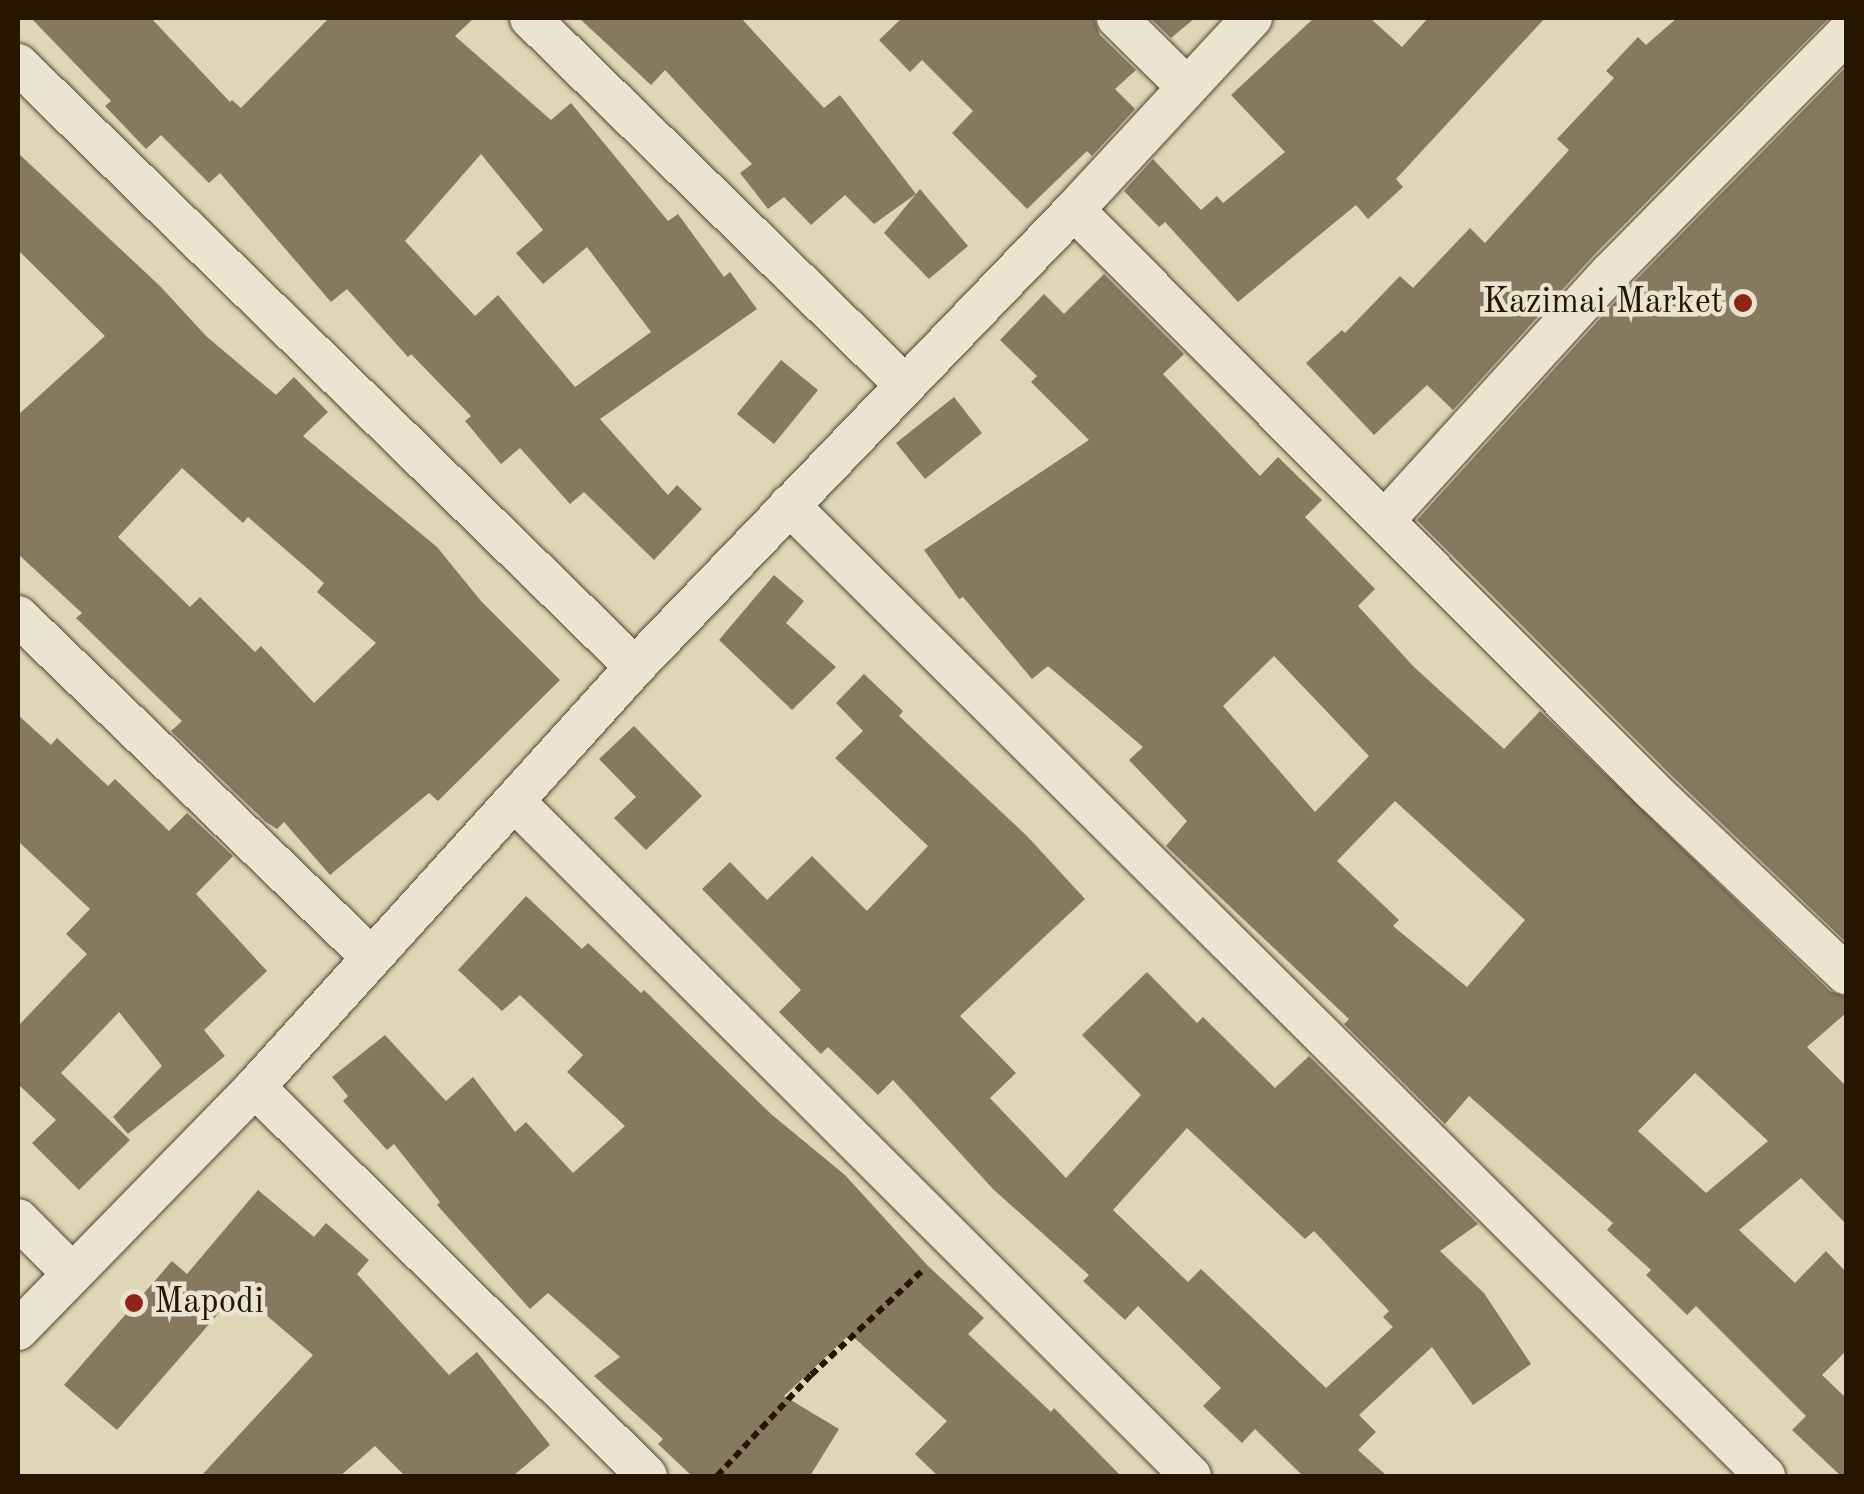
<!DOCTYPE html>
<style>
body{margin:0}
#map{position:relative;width:1864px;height:1494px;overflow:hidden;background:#ded6b7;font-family:"Old Standard TT",serif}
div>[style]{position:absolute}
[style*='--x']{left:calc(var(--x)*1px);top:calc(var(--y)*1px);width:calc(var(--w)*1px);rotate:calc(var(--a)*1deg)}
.building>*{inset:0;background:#867960}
.path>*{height:6px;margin-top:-3px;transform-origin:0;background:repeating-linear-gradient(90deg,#261501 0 8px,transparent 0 13px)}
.roads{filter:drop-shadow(0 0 2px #54452e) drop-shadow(0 0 2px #54452e)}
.street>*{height:40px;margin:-20px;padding:0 20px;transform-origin:20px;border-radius:20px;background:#eae4d0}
.dots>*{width:28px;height:28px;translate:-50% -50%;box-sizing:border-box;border:5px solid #eae4d0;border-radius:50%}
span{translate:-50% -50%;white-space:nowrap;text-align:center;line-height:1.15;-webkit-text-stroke:9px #eae4d0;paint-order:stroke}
.poi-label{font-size:35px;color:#261501}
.right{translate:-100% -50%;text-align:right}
.left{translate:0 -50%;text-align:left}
.frame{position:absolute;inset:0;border:20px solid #261501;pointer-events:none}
</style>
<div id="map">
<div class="building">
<i style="clip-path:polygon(evenodd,31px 18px,151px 18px,230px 102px,232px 100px,241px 108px,329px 18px,474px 18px,455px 36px,551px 120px,571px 103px,668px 221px,678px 214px,724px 277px,730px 272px,757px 309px,600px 419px,668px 495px,677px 485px,702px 509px,654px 560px,584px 492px,570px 504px,520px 448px,501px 464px,465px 421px,471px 416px,411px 354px,408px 357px,347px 289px,331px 302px,220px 173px,209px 183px,161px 135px,146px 149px,105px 106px,111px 101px,31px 18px,481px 154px,543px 230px,516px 253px,543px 284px,587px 247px,651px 332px,575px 387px,498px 295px,475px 316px,405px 241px,481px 154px)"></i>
<i style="clip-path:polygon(579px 18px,741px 18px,824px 108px,840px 95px,916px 194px,874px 224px,845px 195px,811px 225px,784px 197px,768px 209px,740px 173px,752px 164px,665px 70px,651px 85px)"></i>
<i style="clip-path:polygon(902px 18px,1094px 18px,1100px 35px,1136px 70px,1115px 89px,1135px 109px,1092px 156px,1087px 151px,1027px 209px,952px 133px,973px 111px,922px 60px,910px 72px,879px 40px)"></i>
<i style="clip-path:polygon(1150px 18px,1195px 18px,1171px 38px)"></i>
<i style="clip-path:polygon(1314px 18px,1370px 18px,1402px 47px,1428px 18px,1545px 18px,1396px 179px,1403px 187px,1368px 219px,1356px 205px,1238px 302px,1165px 222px,1159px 227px,1124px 191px,1153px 159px,1201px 210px,1217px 196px,1223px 203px,1285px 152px,1231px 95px)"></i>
<i style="clip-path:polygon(1677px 18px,1829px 18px,1592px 257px,1453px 410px,1427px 385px,1374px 435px,1306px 363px,1342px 330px,1345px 333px,1400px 276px,1413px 288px,1470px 228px,1485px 243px,1569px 150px,1557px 139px,1614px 78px,1606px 71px,1638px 37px,1646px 45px)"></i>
<i style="clip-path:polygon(1846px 67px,1846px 942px,1670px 774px,1417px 520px,1627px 289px)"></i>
<i style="clip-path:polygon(evenodd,18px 153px,161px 287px,206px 336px,276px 395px,294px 377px,328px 412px,303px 436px,437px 547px,481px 601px,560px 680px,438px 801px,429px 793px,330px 875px,284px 822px,277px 829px,266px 822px,171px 731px,182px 721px,76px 618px,82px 613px,18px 554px,18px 415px,105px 336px,18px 250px,18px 153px,182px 468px,243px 523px,248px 517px,324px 583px,317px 592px,376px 643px,314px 703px,261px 646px,255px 652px,200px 597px,190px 607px,118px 537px,182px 468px)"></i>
<i style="clip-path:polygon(920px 189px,968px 246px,929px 279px,884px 233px)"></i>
<i style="clip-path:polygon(evenodd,1104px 274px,1184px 354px,1163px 374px,1260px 476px,1278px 457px,1322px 500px,1305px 517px,1375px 589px,1358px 606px,1414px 667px,1504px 749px,1540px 711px,1830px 991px,1846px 997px,1846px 1013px,1807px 1047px,1846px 1086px,1846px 1224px,1801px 1178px,1739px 1230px,1795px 1283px,1826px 1251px,1846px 1272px,1846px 1351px,1822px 1375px,1846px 1398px,1846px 1476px,1841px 1476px,1792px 1430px,1806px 1416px,1696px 1306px,1687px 1315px,1646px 1275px,1651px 1270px,1607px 1230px,1613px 1223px,1469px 1096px,1445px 1124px,1344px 1024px,1349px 1019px,1166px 846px,1187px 821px,1129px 760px,1143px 747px,1048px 666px,1032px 679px,963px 597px,959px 599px,924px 550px,1089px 440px,1031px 382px,1037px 376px,1000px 340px,1044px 294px,1064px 314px,1104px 274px,1274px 656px,1369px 756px,1315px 812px,1223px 706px,1274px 656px,1104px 274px,1395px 801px,1525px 920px,1467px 987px,1393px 926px,1399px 920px,1337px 861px,1395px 801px,1104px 274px,1695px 1073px,1768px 1141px,1706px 1193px,1638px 1131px,1695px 1073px)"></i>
<i style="clip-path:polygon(781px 360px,818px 390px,774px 444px,737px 414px)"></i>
<i style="clip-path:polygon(954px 397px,982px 433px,925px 479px,896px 443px)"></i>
<i style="clip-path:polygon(774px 575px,804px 601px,786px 623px,836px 667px,792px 710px,719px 640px)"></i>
<i style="clip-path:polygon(evenodd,864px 674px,903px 711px,899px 716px,1027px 836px,1085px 899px,960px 1016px,1016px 1073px,990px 1098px,1066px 1178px,1141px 1095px,1082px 1035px,1147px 972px,1197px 1023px,1203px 1017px,1275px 1088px,1309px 1056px,1478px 1224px,1440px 1251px,1484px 1293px,1531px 1364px,1473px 1405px,1432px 1347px,1359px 1415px,1376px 1432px,1358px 1450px,1387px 1476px,1303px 1476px,1255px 1429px,1242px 1443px,1203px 1406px,1221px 1388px,1138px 1306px,1125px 1320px,1083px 1281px,1089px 1275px,993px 1189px,893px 1080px,878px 1095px,828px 1047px,821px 1054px,779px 1012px,801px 990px,702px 889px,730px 862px,767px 900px,812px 856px,867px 911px,928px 846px,835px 758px,863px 731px,836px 703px,864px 674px,1187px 1128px,1305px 1239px,1314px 1231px,1389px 1311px,1383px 1317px,1393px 1327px,1326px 1388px,1201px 1269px,1188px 1282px,1113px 1210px,1187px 1128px)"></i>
<i style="clip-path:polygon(18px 715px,51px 745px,57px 738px,108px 786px,115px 779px,169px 831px,187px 813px,233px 856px,196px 894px,267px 971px,204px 1030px,225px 1056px,128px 1134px,113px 1117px,162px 1066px,119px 1012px,61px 1073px,130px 1140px,79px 1190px,32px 1143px,56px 1120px,18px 1084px,18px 1026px,87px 954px,66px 934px,90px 909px,18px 841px)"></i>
<i style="clip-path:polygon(634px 726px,702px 796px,646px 850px,614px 818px,636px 797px,599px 759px)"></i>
<i style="clip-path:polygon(526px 896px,582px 949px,588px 943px,641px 993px,644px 990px,771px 1114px,845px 1175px,928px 1266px,984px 1318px,968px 1334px,1051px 1412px,1054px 1408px,1121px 1476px,938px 1476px,915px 1454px,947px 1421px,850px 1334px,784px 1396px,839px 1429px,810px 1476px,692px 1476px,658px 1444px,663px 1439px,594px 1376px,620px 1357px,548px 1293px,530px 1309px,437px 1205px,440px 1202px,394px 1144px,387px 1150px,343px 1101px,348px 1096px,332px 1077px,385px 1035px,446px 1101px,473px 1077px,515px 1132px,526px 1122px,573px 1173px,625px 1126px,567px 1072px,583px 1055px,520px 995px,502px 1011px,458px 970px)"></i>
<i style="clip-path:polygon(258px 1190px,314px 1237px,326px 1223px,369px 1260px,357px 1274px,449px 1375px,477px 1352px,550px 1445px,513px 1476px,405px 1476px,375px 1446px,340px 1476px,201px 1476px,313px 1355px,238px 1291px,117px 1430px,64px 1385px,172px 1261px,187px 1274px)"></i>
</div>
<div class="path">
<i style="--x:717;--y:1476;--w:138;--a:-47.1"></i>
<i style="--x:811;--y:1375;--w:156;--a:-43.2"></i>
</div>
<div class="roads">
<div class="street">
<i style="--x:530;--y:18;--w:525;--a:44.38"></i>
<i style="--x:1117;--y:18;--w:97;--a:44.6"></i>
<i style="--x:18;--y:64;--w:863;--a:44.34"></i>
<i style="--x:1074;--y:210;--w:820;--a:45.1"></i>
<i style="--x:1653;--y:791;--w:266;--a:43.5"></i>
<i style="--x:789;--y:505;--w:1377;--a:44.85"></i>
<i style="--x:1384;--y:521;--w:336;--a:-47.7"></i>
<i style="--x:1610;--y:273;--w:336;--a:-45.4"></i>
<i style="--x:18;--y:616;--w:489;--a:44"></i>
<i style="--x:516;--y:803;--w:953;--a:44.91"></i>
<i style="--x:255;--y:1087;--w:552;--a:44.78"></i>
<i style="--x:18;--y:1219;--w:75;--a:45"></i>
<i style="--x:18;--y:1330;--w:339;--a:-45.7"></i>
<i style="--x:255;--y:1087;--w:566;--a:-47.86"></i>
<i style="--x:635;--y:667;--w:634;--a:-46.15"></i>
<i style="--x:1074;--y:210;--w:262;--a:-47.2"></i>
</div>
</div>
<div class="dots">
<i style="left:1743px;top:303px;background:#8f2418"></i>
<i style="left:134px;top:1303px;background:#8f2418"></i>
</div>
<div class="poi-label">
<span class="right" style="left:1723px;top:303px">Kazimai Market</span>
<span class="left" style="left:154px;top:1303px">Mapodi</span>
</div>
<div class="frame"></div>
</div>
